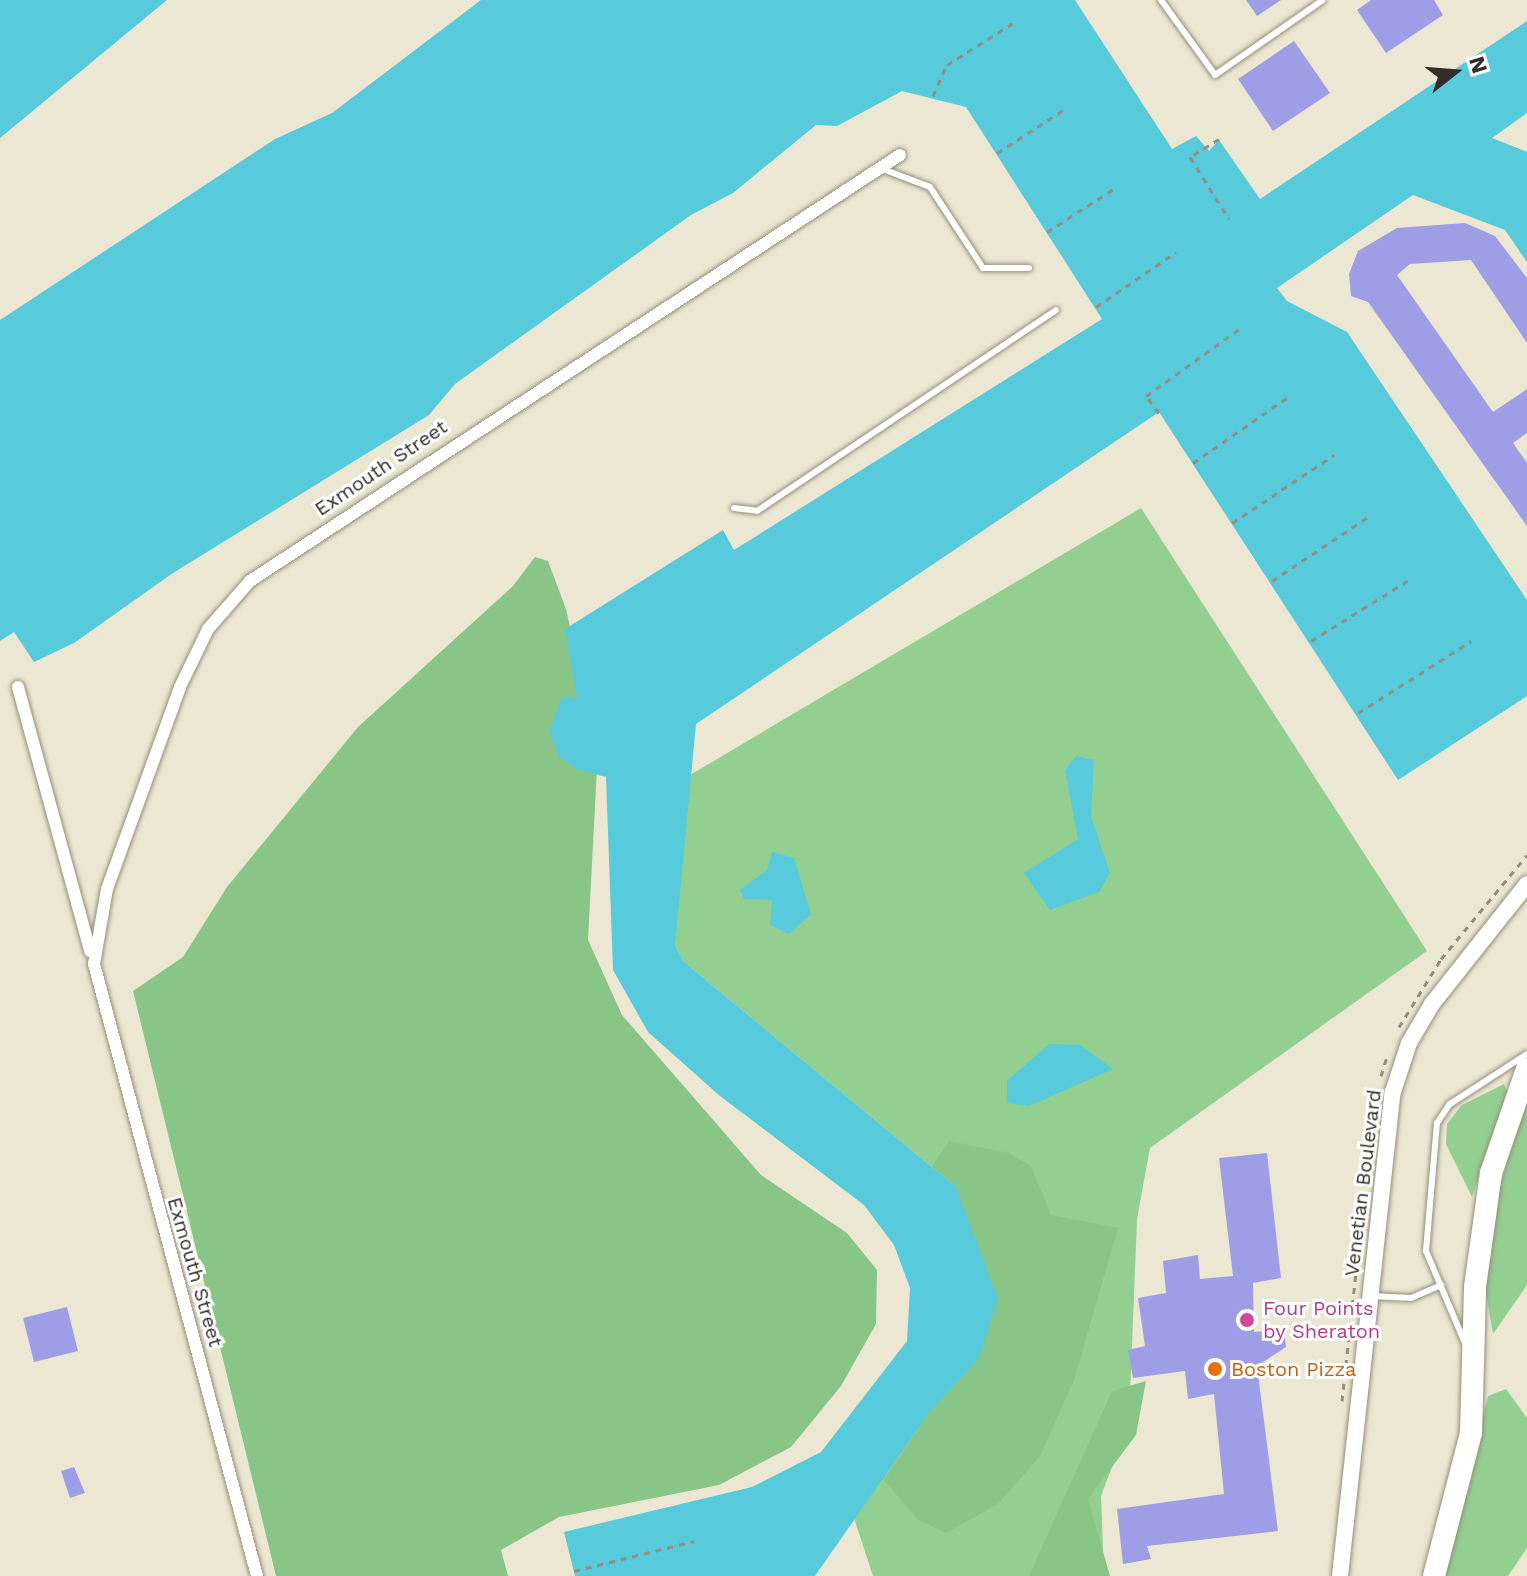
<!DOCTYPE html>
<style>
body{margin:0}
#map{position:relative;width:1527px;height:1576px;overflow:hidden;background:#ece7d2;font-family:"Work Sans",sans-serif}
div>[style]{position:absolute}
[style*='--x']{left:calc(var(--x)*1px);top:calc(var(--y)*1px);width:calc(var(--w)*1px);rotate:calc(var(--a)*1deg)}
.green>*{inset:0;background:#94cf92}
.forest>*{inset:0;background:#8ac588}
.water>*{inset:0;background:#57cadb}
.building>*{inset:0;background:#9e9ee7}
.path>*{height:3px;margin-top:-1.5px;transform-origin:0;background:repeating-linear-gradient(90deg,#928e80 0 6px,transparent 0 12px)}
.roads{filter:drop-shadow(0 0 2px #938f7b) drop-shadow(0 0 2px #938f7b)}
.service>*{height:6px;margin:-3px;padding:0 3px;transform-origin:3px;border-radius:3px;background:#fff}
.minor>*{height:12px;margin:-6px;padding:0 6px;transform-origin:6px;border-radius:6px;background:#fff}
.tertiary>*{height:16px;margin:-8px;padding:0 8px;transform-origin:8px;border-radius:8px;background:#fff}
.motorway>*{height:22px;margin:-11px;padding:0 11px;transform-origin:11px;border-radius:11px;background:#fff}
.dots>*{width:22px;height:22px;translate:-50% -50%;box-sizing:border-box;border:4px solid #fff;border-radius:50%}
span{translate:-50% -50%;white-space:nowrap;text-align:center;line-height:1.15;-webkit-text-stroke:6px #fff;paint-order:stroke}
.street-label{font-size:20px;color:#302e26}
.hotel-label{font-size:20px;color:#b23c85}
.left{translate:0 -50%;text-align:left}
.food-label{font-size:20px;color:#c56008}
.north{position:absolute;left:1415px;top:32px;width:80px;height:80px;-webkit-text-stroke:6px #fff;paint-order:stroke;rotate:73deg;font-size:22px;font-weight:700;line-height:32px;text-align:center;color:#302e26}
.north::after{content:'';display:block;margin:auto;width:28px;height:36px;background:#302e26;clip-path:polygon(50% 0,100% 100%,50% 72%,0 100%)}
</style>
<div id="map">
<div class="green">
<i style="clip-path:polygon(1141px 508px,1427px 951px,1150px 1148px,1137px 1219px,1129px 1422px,1101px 1496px,1104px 1576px,873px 1576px,854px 1518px,956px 1187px,683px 961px,674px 946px,690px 775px)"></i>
<i style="clip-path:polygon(1504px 1084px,1507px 1091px,1472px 1197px,1446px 1144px,1447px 1124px,1462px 1105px)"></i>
<i style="clip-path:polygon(1527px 1093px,1527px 1285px,1493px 1334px,1485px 1287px,1496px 1201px)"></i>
<i style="clip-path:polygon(1506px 1389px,1527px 1418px,1527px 1548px,1508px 1576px,1444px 1576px,1488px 1396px)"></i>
</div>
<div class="forest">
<i style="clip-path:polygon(535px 557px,548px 561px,566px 609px,598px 749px,588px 940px,622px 1015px,761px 1175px,847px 1233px,877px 1270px,876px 1324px,841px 1386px,791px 1447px,719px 1485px,559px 1517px,501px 1550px,508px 1576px,276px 1576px,133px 991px,183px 957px,227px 887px,358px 727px,513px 586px)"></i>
<i style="clip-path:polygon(949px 1141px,1009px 1153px,1031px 1166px,1051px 1215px,1118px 1228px,1074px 1380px,1040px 1456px,998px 1504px,946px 1533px,918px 1520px,884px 1480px,928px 1414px,979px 1358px,956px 1187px,932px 1167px)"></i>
<i style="clip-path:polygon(1146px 1381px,1136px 1435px,1088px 1499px,1110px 1576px,1029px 1576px,1112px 1391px)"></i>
</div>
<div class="water">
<i style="clip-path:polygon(0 0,167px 0,0 138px)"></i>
<i style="clip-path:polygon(481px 0,1075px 0,1172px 149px,1196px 136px,1209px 151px,1219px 140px,1260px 199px,1527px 21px,1527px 113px,1492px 138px,1527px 152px,1527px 262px,1505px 230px,1413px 195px,1277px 288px,1287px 301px,1347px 332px,1527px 600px,1527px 696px,1398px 780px,1159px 412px,696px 724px,675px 946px,683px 961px,956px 1187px,998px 1299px,979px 1358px,928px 1414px,815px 1576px,575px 1576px,564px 1532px,752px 1487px,821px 1452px,907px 1341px,910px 1288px,894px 1245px,864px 1205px,720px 1096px,648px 1032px,613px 970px,606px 777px,575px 769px,559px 756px,549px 731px,562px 697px,577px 698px,565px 629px,723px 530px,734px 550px,1102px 319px,966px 107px,902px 91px,837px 126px,816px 125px,733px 193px,691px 215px,455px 384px,429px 415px,173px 573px,74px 643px,34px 662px,14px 632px,0 641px,0 320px,275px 139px,332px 113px)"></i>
<i style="clip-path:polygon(1076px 756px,1094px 760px,1091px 816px,1110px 873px,1099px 892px,1050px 910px,1024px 873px,1078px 839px,1065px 770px)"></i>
<i style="clip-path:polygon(772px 852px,794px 858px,811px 914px,789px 934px,770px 925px,772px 900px,744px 899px,740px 890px,767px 870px)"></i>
<i style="clip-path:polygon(1049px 1044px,1080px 1045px,1113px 1069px,1029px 1106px,1007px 1103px,1007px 1081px)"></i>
</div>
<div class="building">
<i style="clip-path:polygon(1246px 0,1281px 0,1257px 16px)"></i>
<i style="clip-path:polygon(1371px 0,1434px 0,1443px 15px,1386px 53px,1357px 10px)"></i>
<i style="clip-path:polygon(1294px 41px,1330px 93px,1273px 131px,1238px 79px)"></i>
<i style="clip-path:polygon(1465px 223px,1495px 236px,1527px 278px,1527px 343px,1471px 260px,1410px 264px,1397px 275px,1493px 412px,1527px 389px,1527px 433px,1513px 443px,1527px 463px,1527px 526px,1368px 302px,1351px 296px,1349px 274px,1358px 251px,1397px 228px)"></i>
<i style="clip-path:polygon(1267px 1153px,1281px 1278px,1253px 1283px,1254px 1332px,1284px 1329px,1286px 1347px,1257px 1366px,1278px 1531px,1147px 1546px,1151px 1559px,1123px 1564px,1117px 1509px,1224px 1494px,1214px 1394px,1188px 1399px,1185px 1371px,1133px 1378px,1128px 1350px,1145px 1346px,1138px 1298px,1166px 1293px,1163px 1261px,1198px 1255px,1200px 1279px,1233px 1276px,1219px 1158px)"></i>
<i style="clip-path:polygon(67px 1307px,78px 1351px,34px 1362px,23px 1318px)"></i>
<i style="clip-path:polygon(74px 1467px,85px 1493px,70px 1498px,61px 1471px)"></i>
</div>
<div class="path">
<i style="--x:933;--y:96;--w:34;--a:-66"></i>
<i style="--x:947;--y:65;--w:78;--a:-32.5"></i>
<i style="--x:1219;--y:139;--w:34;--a:148"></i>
<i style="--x:1190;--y:157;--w:73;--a:57.8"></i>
<i style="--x:997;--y:153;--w:81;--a:-32.9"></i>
<i style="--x:1047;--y:232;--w:81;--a:-32.9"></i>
<i style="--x:1096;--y:307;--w:97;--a:-34.5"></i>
<i style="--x:1159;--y:413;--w:21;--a:-127"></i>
<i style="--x:1146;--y:396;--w:118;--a:-35.7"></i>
<i style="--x:1193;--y:463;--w:114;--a:-34.7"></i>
<i style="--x:1232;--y:523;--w:123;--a:-33.7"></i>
<i style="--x:1272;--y:581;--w:119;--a:-33.7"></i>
<i style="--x:1311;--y:641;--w:119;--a:-32"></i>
<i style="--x:1358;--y:713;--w:134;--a:-32.5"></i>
<i style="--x:1399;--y:1027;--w:80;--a:-58.3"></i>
<i style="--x:1441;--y:959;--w:135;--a:-50.4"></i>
<i style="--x:1381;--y:1076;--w:21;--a:-73"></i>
<i style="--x:1342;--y:1401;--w:304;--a:-83.8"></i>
<i style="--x:574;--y:1571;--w:124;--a:-14"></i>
</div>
<div class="roads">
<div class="service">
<i style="--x:1161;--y:0;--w:92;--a:54.2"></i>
<i style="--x:1215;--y:75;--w:131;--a:-34.8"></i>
<i style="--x:880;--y:168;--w:53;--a:20.8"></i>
<i style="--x:930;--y:187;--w:97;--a:56.8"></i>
<i style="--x:983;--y:268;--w:46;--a:0"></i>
<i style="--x:734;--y:508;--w:23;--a:7"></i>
<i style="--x:757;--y:511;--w:360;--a:-33.9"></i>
<i style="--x:1371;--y:1296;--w:40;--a:2.9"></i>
<i style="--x:1411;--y:1298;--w:33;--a:-23"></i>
<i style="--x:1465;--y:1343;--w:100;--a:-113"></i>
<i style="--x:1426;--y:1251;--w:128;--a:-85.1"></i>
<i style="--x:1437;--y:1123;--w:23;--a:-56"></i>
<i style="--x:1450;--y:1104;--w:92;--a:-33"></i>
</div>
<div class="minor">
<i style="--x:18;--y:687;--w:274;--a:74.7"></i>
<i style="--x:257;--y:1576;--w:633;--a:-104.91"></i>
<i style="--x:94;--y:964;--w:76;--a:-80.2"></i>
<i style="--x:107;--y:889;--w:215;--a:-70.1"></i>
<i style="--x:180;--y:687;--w:64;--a:-64.2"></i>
<i style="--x:208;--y:629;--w:64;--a:-48.8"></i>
<i style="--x:250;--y:581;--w:777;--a:-33.24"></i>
</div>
<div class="tertiary">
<i style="--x:1340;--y:1576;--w:487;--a:-83.8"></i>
<i style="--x:1393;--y:1092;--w:52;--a:-71.9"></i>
<i style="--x:1409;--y:1043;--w:45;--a:-59.5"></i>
<i style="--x:1432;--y:1004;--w:153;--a:-51.6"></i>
</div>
<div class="motorway">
<i style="--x:1434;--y:1576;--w:148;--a:-75.5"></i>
<i style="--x:1471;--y:1433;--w:146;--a:-88.4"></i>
<i style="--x:1475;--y:1287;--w:115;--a:-82"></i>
<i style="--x:1491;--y:1173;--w:110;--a:-70.9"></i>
</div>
</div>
<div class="dots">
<i style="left:1247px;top:1320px;background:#d1479c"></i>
<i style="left:1215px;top:1369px;background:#e8710a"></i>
</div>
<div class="street-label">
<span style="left:381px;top:468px;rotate:-34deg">Exmouth Street</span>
<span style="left:1363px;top:1183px;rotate:-83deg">Venetian Boulevard</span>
<span style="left:195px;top:1272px;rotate:74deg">Exmouth Street</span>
</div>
<div class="hotel-label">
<span class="left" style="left:1263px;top:1320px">Four Points<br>by Sheraton</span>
</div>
<div class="food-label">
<span class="left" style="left:1231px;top:1369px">Boston Pizza</span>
</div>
<div class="north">N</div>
</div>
